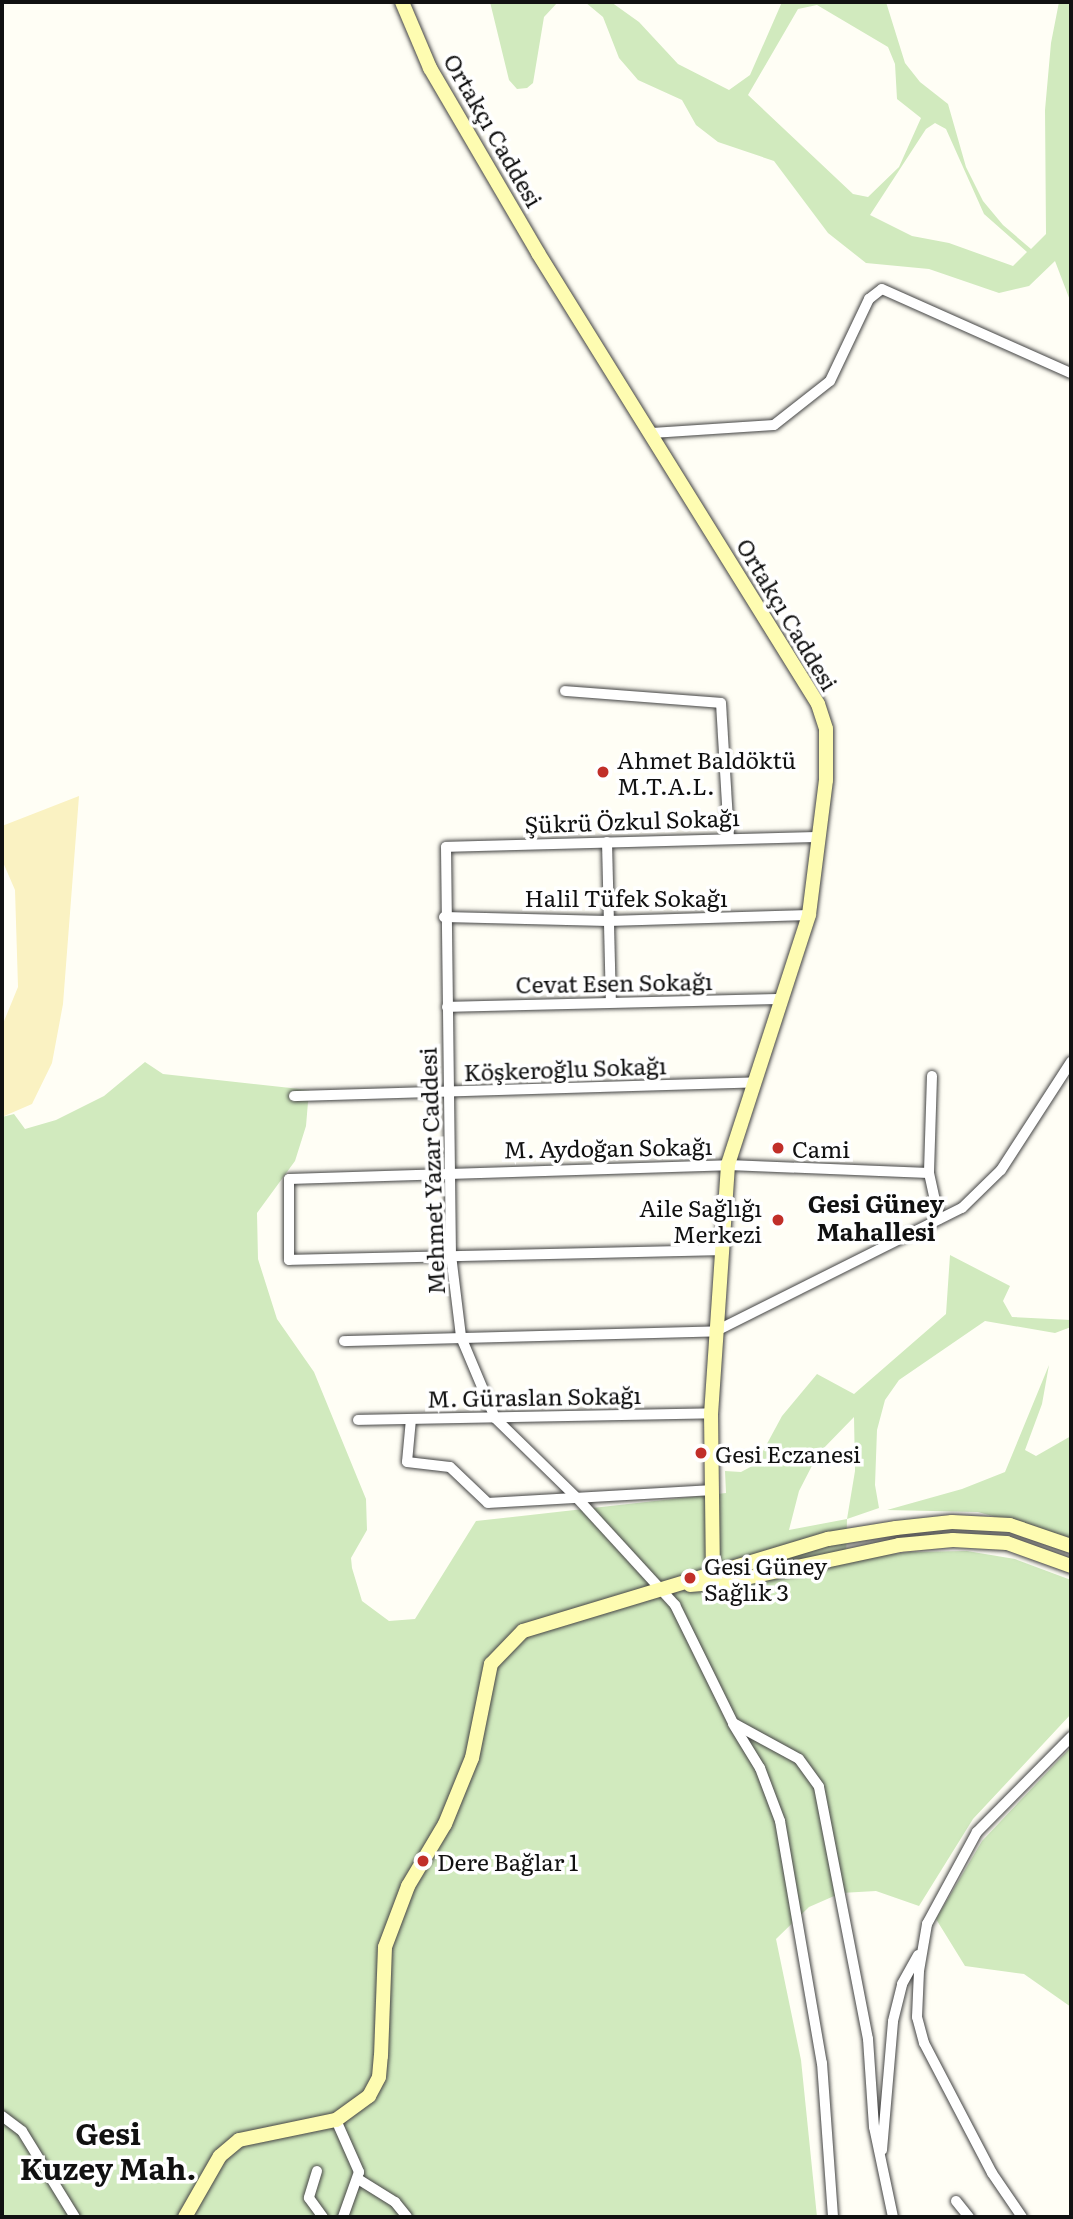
<!DOCTYPE html>
<meta charset="utf-8">
<style>
body{margin:0}
#map{position:relative;width:1073px;height:2219px;overflow:hidden;background:#fffef5;font-family:Literata,serif}
div>[style]{position:absolute}
[style*='--x']{left:calc(var(--x)*1px);top:calc(var(--y)*1px);width:calc(var(--w)*1px);rotate:calc(var(--a)*1deg)}
.green>*{inset:0;background:#d1eabe}
.sand>*{inset:0;background:#faf2c2}
.roads{filter:drop-shadow(0 0 2px #444) drop-shadow(0 0 2px #444)}
.street>*{height:10px;margin:-5px;padding:0 5px;transform-origin:5px;border-radius:5px;background:#fff}
.secondary>*{height:14px;margin:-7px;padding:0 7px;transform-origin:7px;border-radius:7px;background:#fefcb1}
.dots>*{width:19px;height:19px;translate:-50% -50%;box-sizing:border-box;border:4px solid #fff;border-radius:50%}
span{translate:-50% -50%;white-space:nowrap;text-align:center;line-height:1.15;-webkit-text-stroke:7px #fff;paint-order:stroke}
.street-label{font-size:23px;color:#111}
.poi-label{font-size:23px;color:#111}
.left{translate:0 -50%;text-align:left}
.right{translate:-100% -50%;text-align:right}
.neighbourhood-label{font-size:24px;color:#111;font-weight:700}
.district-label{font-size:30px;color:#111;font-weight:700}
.frame{position:absolute;inset:0;border:4px solid #111;pointer-events:none}
</style>
<div id="map">
<div class="green">
<i style="clip-path:polygon(490px 2px,558px 2px,544px 17px,533px 83px,527px 88px,517px 89px,509px 80px)"></i>
<i style="clip-path:polygon(evenodd,585px 2px,611px 2px,639px 22px,678px 64px,729px 90px,750px 75px,782px 2px,886px 2px,905px 63px,920px 82px,948px 104px,966px 167px,983px 201px,1003px 225px,1031px 249px,1046px 234px,1045px 110px,1051px 43px,1059px 2px,1071px 2px,1071px 303px,1055px 261px,1029px 286px,999px 293px,929px 269px,866px 263px,828px 233px,774px 161px,718px 142px,696px 125px,682px 100px,638px 80px,619px 58px,603px 17px,585px 2px,817px 5px,888px 47px,895px 64px,897px 99px,921px 118px,899px 167px,868px 197px,853px 194px,748px 95px,798px 9px,817px 5px,585px 2px,935px 123px,946px 129px,984px 214px,1027px 252px,1013px 266px,949px 243px,912px 236px,870px 215px,926px 129px,935px 123px)"></i>
<i style="clip-path:polygon(evenodd,145px 1062px,163px 1074px,309px 1090px,306px 1126px,295px 1161px,257px 1213px,258px 1259px,277px 1319px,314px 1372px,366px 1499px,367px 1530px,351px 1558px,352px 1568px,362px 1601px,389px 1621px,415px 1619px,476px 1521px,726px 1493px,725px 1471px,741px 1472px,756px 1464px,782px 1416px,817px 1374px,854px 1394px,946px 1314px,950px 1255px,1010px 1286px,1003px 1301px,1012px 1317px,1071px 1320px,1071px 1327px,1055px 1333px,985px 1321px,899px 1380px,885px 1400px,877px 1430px,875px 1485px,879px 1508px,847px 1519px,846px 1560px,909px 1552px,967px 1551px,1015px 1559px,1071px 1580px,1071px 1714px,973px 1819px,919px 1906px,876px 1891px,841px 1893px,809px 1907px,776px 1939px,801px 2060px,817px 2217px,2px 2217px,2px 1117px,14px 1114px,25px 1129px,56px 1120px,104px 1096px,145px 1062px,854px 1417px,855px 1471px,847px 1519px,789px 1530px,799px 1491px,818px 1454px,854px 1417px)"></i>
<i style="clip-path:polygon(1049px 1365px,1042px 1404px,1025px 1450px,1036px 1456px,1071px 1436px,1071px 1538px,978px 1512px,887px 1510px,962px 1489px,1005px 1472px)"></i>
<i style="clip-path:polygon(1071px 1747px,1071px 2007px,1024px 1974px,965px 1966px,936px 1919px,982px 1841px)"></i>
</div>
<div class="sand">
<i style="clip-path:polygon(79px 796px,63px 1004px,52px 1063px,32px 1104px,2px 1117px,2px 1026px,18px 987px,15px 890px,2px 860px,2px 826px)"></i>
</div>
<div class="roads">
<div class="street">
<i style="--x:652;--y:433;--w:122;--a:-3.8"></i>
<i style="--x:774;--y:425;--w:71;--a:-38.2"></i>
<i style="--x:830;--y:381;--w:91;--a:-64.6"></i>
<i style="--x:869;--y:299;--w:16;--a:-38"></i>
<i style="--x:882;--y:289;--w:207;--a:24"></i>
<i style="--x:565;--y:691;--w:156;--a:4.4"></i>
<i style="--x:721;--y:703;--w:134;--a:86.6"></i>
<i style="--x:820;--y:837;--w:374;--a:178.5"></i>
<i style="--x:446;--y:847;--w:408;--a:89.3"></i>
<i style="--x:451;--y:1255;--w:83;--a:83"></i>
<i style="--x:461;--y:1337;--w:88;--a:67.2"></i>
<i style="--x:495;--y:1418;--w:116;--a:44.3"></i>
<i style="--x:578;--y:1499;--w:144;--a:47.5"></i>
<i style="--x:675;--y:1605;--w:131;--a:63.8"></i>
<i style="--x:733;--y:1723;--w:75;--a:28.6"></i>
<i style="--x:799;--y:1759;--w:34;--a:54"></i>
<i style="--x:819;--y:1787;--w:257;--a:79"></i>
<i style="--x:868;--y:2039;--w:88;--a:86.1"></i>
<i style="--x:874;--y:2127;--w:92;--a:78.1"></i>
<i style="--x:607;--y:842;--w:160;--a:88.6"></i>
<i style="--x:444;--y:917;--w:164;--a:1.4"></i>
<i style="--x:608;--y:921;--w:201;--a:-1.7"></i>
<i style="--x:447;--y:1007;--w:336;--a:-1.4"></i>
<i style="--x:932;--y:1076;--w:97;--a:91.8"></i>
<i style="--x:929;--y:1173;--w:47;--a:77.7"></i>
<i style="--x:294;--y:1096;--w:460;--a:-1.7"></i>
<i style="--x:721;--y:1250;--w:432;--a:178.7"></i>
<i style="--x:289;--y:1260;--w:81;--a:-90"></i>
<i style="--x:289;--y:1179;--w:439;--a:-1.8"></i>
<i style="--x:728;--y:1165;--w:201;--a:2.3"></i>
<i style="--x:344;--y:1341;--w:372;--a:-1.5"></i>
<i style="--x:716;--y:1331;--w:275;--a:-26.6"></i>
<i style="--x:962;--y:1208;--w:54;--a:-44.3"></i>
<i style="--x:1001;--y:1170;--w:129;--a:-57.1"></i>
<i style="--x:411;--y:1419;--w:43;--a:95.3"></i>
<i style="--x:407;--y:1462;--w:43;--a:6.6"></i>
<i style="--x:450;--y:1467;--w:52;--a:43.5"></i>
<i style="--x:488;--y:1503;--w:225;--a:-3.3"></i>
<i style="--x:358;--y:1420;--w:353;--a:-1.1"></i>
<i style="--x:733;--y:1724;--w:52;--a:58.5"></i>
<i style="--x:760;--y:1768;--w:57;--a:69.3"></i>
<i style="--x:780;--y:1821;--w:246;--a:80.2"></i>
<i style="--x:822;--y:2063;--w:154;--a:85.9"></i>
<i style="--x:2;--y:2116;--w:25;--a:37"></i>
<i style="--x:22;--y:2131;--w:101;--a:58.4"></i>
<i style="--x:336;--y:2120;--w:57;--a:66.1"></i>
<i style="--x:359;--y:2172;--w:48;--a:109.6"></i>
<i style="--x:882;--y:2150;--w:129;--a:-85.1"></i>
<i style="--x:893;--y:2021;--w:38;--a:-76"></i>
<i style="--x:902;--y:1984;--w:33;--a:-61"></i>
<i style="--x:317;--y:2171;--w:28;--a:107"></i>
<i style="--x:309;--y:2198;--w:24;--a:54"></i>
<i style="--x:358;--y:2179;--w:44;--a:31.9"></i>
<i style="--x:395;--y:2202;--w:19;--a:51"></i>
<i style="--x:956;--y:2201;--w:21;--a:51"></i>
<i style="--x:1022;--y:2217;--w:53;--a:-124.3"></i>
<i style="--x:992;--y:2173;--w:147;--a:-117.6"></i>
<i style="--x:924;--y:2043;--w:27;--a:-105"></i>
<i style="--x:917;--y:2017;--w:46;--a:-87.5"></i>
<i style="--x:919;--y:1971;--w:48;--a:-80.3"></i>
<i style="--x:927;--y:1924;--w:105;--a:-61.5"></i>
<i style="--x:977;--y:1832;--w:134;--a:-45.3"></i>
</div>
<div class="secondary">
<i style="--x:402;--y:2;--w:72;--a:67"></i>
<i style="--x:430;--y:68;--w:214;--a:59.7"></i>
<i style="--x:538;--y:253;--w:531;--a:58.17"></i>
<i style="--x:818;--y:704;--w:26;--a:72"></i>
<i style="--x:826;--y:729;--w:51;--a:90"></i>
<i style="--x:826;--y:780;--w:136;--a:97.2"></i>
<i style="--x:809;--y:915;--w:263;--a:108"></i>
<i style="--x:728;--y:1165;--w:249;--a:93.9"></i>
<i style="--x:711;--y:1413;--w:159;--a:89.3"></i>
<i style="--x:690;--y:1585;--w:37;--a:-5"></i>
<i style="--x:727;--y:1582;--w:176;--a:-12.1"></i>
<i style="--x:899;--y:1545;--w:54;--a:-5.3"></i>
<i style="--x:953;--y:1540;--w:54;--a:3.2"></i>
<i style="--x:1007;--y:1543;--w:68;--a:19.8"></i>
<i style="--x:185;--y:2217;--w:70;--a:-60.2"></i>
<i style="--x:220;--y:2156;--w:25;--a:-40"></i>
<i style="--x:239;--y:2140;--w:99;--a:-11.7"></i>
<i style="--x:336;--y:2120;--w:41;--a:-36"></i>
<i style="--x:369;--y:2096;--w:21;--a:-62"></i>
<i style="--x:379;--y:2077;--w:21;--a:-85"></i>
<i style="--x:381;--y:2056;--w:109;--a:-87.9"></i>
<i style="--x:385;--y:1947;--w:65;--a:-69.3"></i>
<i style="--x:408;--y:1886;--w:72;--a:-59.2"></i>
<i style="--x:445;--y:1824;--w:71;--a:-67.8"></i>
<i style="--x:472;--y:1758;--w:96;--a:-78.6"></i>
<i style="--x:491;--y:1664;--w:46;--a:-45.9"></i>
<i style="--x:523;--y:1631;--w:319;--a:-16.8"></i>
<i style="--x:828;--y:1539;--w:69;--a:-9.2"></i>
<i style="--x:896;--y:1528;--w:56;--a:-6.1"></i>
<i style="--x:952;--y:1522;--w:58;--a:3"></i>
<i style="--x:1010;--y:1525;--w:65;--a:19"></i>
</div>
</div>
<div class="dots">
<i style="left:603px;top:772px;background:#c12f29"></i>
<i style="left:778px;top:1148px;background:#c12f29"></i>
<i style="left:778px;top:1220px;background:#c12f29"></i>
<i style="left:701px;top:1453px;background:#c12f29"></i>
<i style="left:690px;top:1578px;background:#c12f29"></i>
<i style="left:423px;top:1861px;background:#c12f29"></i>
</div>
<div class="street-label">
<span style="left:494px;top:130px;rotate:60deg">Ortakçı Caddesi</span>
<span style="left:788px;top:614px;rotate:59deg">Ortakçı Caddesi</span>
<span style="left:632px;top:820px;rotate:-2deg">Şükrü Özkul Sokağı</span>
<span style="left:626px;top:897px">Halil Tüfek Sokağı</span>
<span style="left:614px;top:982px;rotate:-1deg">Cevat Esen Sokağı</span>
<span style="left:565px;top:1068px;rotate:-2deg">Köşkeroğlu Sokağı</span>
<span style="left:608px;top:1147px;rotate:-1deg">M. Aydoğan Sokağı</span>
<span style="left:431px;top:1171px;rotate:-92deg">Mehmet Yazar Caddesi</span>
<span style="left:534px;top:1396px;rotate:-1deg">M. Güraslan Sokağı</span>
</div>
<div class="poi-label">
<span class="left" style="left:617px;top:772px">Ahmet Baldöktü<br>M.T.A.L.</span>
<span class="left" style="left:792px;top:1148px">Cami</span>
<span class="right" style="left:762px;top:1220px">Aile Sağlığı<br>Merkezi</span>
<span class="left" style="left:715px;top:1453px">Gesi Eczanesi</span>
<span class="left" style="left:704px;top:1578px">Gesi Güney<br>Sağlık 3</span>
<span class="left" style="left:437px;top:1861px">Dere Bağlar 1</span>
</div>
<div class="neighbourhood-label">
<span style="left:876px;top:1217px">Gesi Güney<br>Mahallesi</span>
</div>
<div class="district-label">
<span style="left:108px;top:2149px">Gesi<br>Kuzey Mah.</span>
</div>
<div class="frame"></div>
</div>
